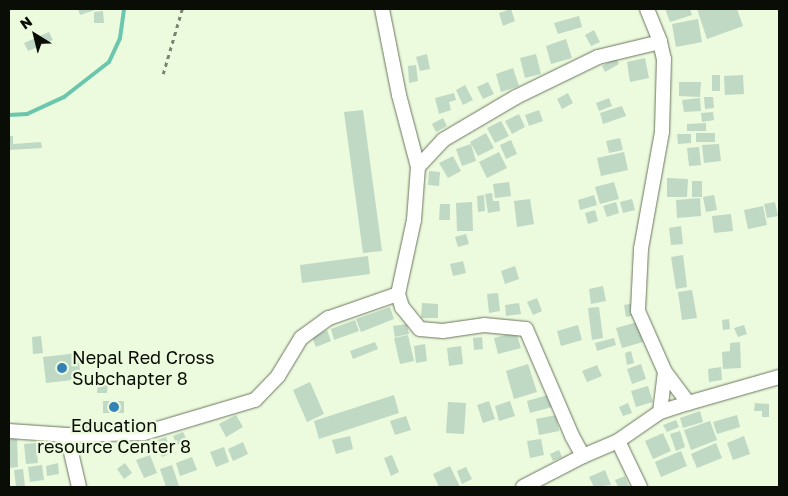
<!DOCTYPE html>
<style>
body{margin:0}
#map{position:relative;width:788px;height:496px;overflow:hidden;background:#ecfade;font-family:"Golos Text",sans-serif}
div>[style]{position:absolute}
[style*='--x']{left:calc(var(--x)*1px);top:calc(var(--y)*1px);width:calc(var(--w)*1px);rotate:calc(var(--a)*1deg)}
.stream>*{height:4px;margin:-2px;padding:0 2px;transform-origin:2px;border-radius:2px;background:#6ac7ad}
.building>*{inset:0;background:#bfd9c4}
.path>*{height:2.5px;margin-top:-1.25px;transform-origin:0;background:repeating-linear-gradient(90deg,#7b8472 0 4px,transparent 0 8px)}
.roads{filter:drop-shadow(0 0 1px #6a765e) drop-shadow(0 0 1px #6a765e)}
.minor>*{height:14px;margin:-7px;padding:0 7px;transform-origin:7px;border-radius:7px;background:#fff}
.dots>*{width:14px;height:14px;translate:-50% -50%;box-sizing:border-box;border:2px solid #ecfade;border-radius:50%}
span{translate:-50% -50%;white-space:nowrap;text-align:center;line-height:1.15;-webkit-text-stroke:4.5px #ecfade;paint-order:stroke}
.poi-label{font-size:18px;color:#090d05}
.left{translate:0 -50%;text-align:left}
.frame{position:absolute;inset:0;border:10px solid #090d05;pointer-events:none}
.north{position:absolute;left:10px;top:10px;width:50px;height:50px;-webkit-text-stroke:4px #ecfade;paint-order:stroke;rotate:324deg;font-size:14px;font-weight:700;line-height:20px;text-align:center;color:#090d05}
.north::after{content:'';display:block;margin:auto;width:18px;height:22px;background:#090d05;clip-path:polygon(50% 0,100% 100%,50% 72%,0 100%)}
</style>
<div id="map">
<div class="stream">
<i style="--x:9;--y:115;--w:18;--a:-3"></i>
<i style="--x:27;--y:114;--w:41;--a:-24.7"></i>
<i style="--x:64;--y:97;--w:57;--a:-37.9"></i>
<i style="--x:109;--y:62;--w:26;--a:-65"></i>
<i style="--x:120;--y:38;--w:29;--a:-82"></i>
</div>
<div class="building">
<i style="clip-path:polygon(78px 9px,95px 9px,95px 10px,80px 15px)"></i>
<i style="clip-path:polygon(511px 9px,515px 21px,503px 26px,499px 13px)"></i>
<i style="clip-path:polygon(665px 9px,690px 9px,692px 15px,670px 22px)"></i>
<i style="clip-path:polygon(697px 9px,737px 9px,743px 26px,707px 39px)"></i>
<i style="clip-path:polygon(103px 11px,104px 23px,94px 23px,94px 12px)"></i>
<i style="clip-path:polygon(579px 16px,582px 27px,558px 34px,554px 23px)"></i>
<i style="clip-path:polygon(698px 19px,702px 42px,676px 47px,672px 24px)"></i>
<i style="clip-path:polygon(594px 30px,600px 42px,591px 46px,585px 35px)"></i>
<i style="clip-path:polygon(49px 32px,53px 40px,28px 51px,24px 43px)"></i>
<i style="clip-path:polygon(566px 39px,572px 58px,551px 64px,546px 46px)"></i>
<i style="clip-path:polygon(427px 54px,430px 69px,420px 71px,416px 57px)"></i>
<i style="clip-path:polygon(536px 54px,541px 74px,525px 78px,520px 58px)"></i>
<i style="clip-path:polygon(616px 58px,619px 64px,605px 72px,602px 66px)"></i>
<i style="clip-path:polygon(645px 58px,649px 78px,630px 82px,627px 62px)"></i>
<i style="clip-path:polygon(416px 65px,418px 81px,409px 83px,408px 66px)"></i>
<i style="clip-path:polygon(513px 68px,519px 86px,501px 92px,496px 74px)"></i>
<i style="clip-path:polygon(712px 75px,720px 75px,720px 91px,712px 91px)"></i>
<i style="clip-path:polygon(743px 75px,744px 94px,725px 95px,724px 76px)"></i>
<i style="clip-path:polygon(488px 82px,494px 94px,483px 99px,477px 87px)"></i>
<i style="clip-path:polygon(679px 82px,701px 82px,700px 97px,679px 96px)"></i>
<i style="clip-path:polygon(465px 85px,473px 100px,463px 105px,456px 90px)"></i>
<i style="clip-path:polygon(454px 93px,456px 100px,449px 102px,451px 110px,439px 114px,435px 98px)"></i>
<i style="clip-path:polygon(568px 93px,573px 103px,562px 109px,557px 99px)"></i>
<i style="clip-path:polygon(704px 97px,713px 97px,714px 108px,705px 109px)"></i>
<i style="clip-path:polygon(609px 98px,612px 106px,599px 111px,596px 103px)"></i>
<i style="clip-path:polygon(700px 98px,701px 111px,684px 112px,682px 100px)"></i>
<i style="clip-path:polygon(622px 106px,626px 116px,603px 124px,600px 113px)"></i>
<i style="clip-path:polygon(363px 110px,382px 251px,363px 253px,344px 112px)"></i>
<i style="clip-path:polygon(539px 110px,543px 121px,529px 126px,525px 115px)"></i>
<i style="clip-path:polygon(713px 112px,714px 120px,702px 122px,701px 113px)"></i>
<i style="clip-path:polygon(519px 114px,525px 127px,512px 134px,505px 121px)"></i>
<i style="clip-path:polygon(443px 118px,447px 126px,436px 132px,432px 124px)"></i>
<i style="clip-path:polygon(501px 121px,509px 136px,495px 143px,487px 128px)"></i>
<i style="clip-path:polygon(706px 123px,706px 131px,687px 131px,687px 124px)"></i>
<i style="clip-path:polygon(486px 133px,494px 148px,478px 156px,470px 142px)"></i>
<i style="clip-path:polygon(696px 133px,715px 133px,715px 142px,696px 142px)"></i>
<i style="clip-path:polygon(677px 134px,691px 134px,691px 143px,678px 144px)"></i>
<i style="clip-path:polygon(9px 136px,13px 136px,13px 144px,41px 142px,42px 148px,9px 150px)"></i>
<i style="clip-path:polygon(620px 138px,623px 150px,609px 153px,606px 141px)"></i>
<i style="clip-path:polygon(511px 140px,517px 154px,506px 159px,500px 145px)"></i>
<i style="clip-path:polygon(471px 144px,476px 161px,462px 166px,456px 149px)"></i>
<i style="clip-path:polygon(719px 144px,721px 161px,704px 163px,702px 145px)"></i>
<i style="clip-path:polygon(699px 147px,701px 165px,689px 166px,687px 148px)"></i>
<i style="clip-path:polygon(499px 152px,507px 168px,487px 178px,479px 162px)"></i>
<i style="clip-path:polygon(624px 152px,628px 170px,601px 176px,597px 158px)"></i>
<i style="clip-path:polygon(453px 156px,461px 171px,448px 178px,439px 163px)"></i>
<i style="clip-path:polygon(429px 171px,440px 172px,439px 186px,428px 185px)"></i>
<i style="clip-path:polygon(667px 178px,688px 179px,687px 197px,667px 197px)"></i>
<i style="clip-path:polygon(692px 181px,702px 181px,702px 197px,692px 197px)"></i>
<i style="clip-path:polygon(509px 182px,511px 196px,495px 198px,493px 184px)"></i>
<i style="clip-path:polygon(614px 182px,619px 199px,600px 204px,595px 187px)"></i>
<i style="clip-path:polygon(492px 193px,493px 201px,499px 201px,500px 211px,488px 213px,485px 194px)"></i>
<i style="clip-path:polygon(484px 195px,485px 211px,478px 212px,477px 196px)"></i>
<i style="clip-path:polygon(594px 195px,597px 205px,580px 210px,578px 200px)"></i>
<i style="clip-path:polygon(714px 195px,717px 210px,706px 212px,703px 197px)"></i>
<i style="clip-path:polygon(700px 198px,701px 216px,677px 218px,676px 200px)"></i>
<i style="clip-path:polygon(530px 199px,534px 224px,517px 227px,514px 201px)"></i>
<i style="clip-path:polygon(632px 199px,635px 210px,623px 213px,620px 202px)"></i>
<i style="clip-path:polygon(472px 202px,473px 231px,457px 231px,456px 203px)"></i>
<i style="clip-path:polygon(616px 202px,619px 213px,607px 217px,603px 206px)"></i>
<i style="clip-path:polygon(775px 202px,778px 216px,767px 218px,764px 204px)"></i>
<i style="clip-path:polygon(440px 204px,450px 204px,450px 220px,439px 220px)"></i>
<i style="clip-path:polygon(763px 206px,767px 225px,748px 229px,744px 210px)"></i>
<i style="clip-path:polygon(595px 210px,598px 221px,588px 224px,585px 213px)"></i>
<i style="clip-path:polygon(731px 214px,733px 231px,714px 233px,712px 216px)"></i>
<i style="clip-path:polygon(681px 226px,683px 244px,671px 245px,669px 228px)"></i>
<i style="clip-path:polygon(466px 234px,469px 244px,458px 247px,455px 237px)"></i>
<i style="clip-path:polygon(683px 255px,687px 287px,676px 289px,671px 257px)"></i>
<i style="clip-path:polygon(368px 256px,370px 274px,302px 283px,300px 265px)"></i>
<i style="clip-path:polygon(463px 261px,466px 273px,453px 276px,450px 264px)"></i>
<i style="clip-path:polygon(515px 266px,519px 279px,505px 284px,501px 271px)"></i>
<i style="clip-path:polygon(603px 286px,606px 301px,591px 304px,589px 289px)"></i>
<i style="clip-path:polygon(692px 290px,697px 318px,682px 320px,678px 292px)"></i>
<i style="clip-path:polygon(498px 293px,500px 311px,489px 313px,487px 294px)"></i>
<i style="clip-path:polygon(537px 298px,542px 311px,533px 315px,527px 302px)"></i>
<i style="clip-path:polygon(422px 303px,438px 304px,438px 318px,421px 318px)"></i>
<i style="clip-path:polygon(519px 303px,521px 314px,506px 316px,505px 305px)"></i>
<i style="clip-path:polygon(635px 303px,636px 315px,626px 317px,624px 305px)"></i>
<i style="clip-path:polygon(390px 307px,394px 319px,361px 332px,356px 319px)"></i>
<i style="clip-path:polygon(599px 307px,603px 338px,592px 340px,588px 308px)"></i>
<i style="clip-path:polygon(729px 319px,730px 329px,723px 330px,722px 320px)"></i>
<i style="clip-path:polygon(355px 320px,359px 331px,334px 340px,331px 329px)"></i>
<i style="clip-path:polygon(638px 322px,643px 342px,622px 348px,616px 328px)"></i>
<i style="clip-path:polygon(407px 324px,409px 334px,395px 337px,393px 326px)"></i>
<i style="clip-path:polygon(578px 325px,582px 340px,561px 346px,557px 331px)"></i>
<i style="clip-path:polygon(744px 325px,747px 334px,738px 337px,734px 328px)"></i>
<i style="clip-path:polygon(327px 330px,331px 341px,316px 347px,312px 337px)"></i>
<i style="clip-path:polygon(516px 332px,521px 348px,498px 354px,494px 338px)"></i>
<i style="clip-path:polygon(408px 335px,414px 361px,400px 364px,394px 338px)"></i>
<i style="clip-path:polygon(41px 336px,43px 353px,33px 354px,32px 337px)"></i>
<i style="clip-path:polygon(482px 337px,483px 349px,474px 350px,473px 338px)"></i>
<i style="clip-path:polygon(614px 338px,616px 345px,597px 351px,595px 343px)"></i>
<i style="clip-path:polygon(375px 342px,378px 349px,353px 359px,350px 351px)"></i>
<i style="clip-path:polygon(740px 342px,741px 368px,723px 369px,722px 352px,730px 351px,730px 343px)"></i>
<i style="clip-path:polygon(425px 344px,427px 361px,416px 363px,414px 346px)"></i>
<i style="clip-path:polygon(461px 346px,463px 364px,449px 366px,447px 348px)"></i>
<i style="clip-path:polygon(631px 351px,634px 363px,627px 365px,625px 353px)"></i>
<i style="clip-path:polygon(78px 353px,81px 379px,46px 383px,43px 357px)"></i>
<i style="clip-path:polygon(528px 364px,537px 392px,514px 399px,506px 371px)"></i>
<i style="clip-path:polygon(641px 364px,646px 379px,632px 384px,627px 369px)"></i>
<i style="clip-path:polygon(597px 365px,602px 376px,587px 382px,582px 371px)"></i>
<i style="clip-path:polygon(721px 367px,722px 380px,709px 382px,708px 369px)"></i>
<i style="clip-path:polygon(98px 381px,108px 382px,107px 393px,97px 393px)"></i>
<i style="clip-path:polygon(310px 382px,324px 414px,307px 422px,293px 390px)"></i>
<i style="clip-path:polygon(648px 386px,653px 402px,636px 407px,631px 391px)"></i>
<i style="clip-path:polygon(394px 395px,399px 413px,319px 439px,314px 421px)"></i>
<i style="clip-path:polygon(548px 395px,552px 407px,530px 413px,527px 401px)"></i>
<i style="clip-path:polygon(103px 401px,124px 401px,124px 413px,103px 413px)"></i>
<i style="clip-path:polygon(489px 401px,495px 419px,483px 423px,477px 405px)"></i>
<i style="clip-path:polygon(510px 401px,515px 416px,499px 421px,495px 406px)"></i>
<i style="clip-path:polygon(448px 402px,466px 403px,464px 434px,446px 433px)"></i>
<i style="clip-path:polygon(628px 403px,632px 413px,623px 416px,619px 407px)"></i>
<i style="clip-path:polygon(755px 403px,769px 404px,769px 417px,762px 417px,762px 411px,754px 411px)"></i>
<i style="clip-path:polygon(700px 411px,703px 422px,683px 428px,680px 418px)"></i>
<i style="clip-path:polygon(236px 415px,243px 427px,226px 437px,219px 424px)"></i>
<i style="clip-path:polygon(556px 415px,559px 431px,539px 435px,536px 419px)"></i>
<i style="clip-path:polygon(737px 415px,740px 427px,717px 434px,713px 422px)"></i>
<i style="clip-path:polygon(406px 416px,411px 430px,395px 435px,390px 421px)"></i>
<i style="clip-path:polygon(676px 420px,679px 427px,667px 432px,663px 425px)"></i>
<i style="clip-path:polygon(710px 421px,717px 440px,691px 450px,684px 430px)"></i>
<i style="clip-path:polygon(680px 431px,685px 447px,676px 451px,670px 434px)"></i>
<i style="clip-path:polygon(183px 432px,187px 440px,177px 445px,173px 436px)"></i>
<i style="clip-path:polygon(663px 433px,671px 451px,653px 459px,645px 441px)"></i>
<i style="clip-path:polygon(350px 436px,353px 449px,336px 454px,332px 440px)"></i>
<i style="clip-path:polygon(744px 436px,750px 454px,733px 460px,727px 443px)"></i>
<i style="clip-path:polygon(17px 437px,18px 467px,9px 468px,9px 438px)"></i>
<i style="clip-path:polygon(166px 437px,172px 453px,162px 457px,155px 441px)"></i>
<i style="clip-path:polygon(541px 439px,544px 455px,530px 458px,527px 441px)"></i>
<i style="clip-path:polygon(243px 442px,248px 454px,233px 461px,228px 449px)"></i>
<i style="clip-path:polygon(36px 443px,38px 463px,26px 464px,24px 444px)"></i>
<i style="clip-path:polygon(716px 443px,722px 458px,697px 468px,691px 454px)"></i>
<i style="clip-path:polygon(224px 447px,229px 462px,216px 467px,210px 452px)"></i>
<i style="clip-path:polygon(559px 450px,562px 457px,553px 461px,550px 454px)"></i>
<i style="clip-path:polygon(681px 451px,687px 466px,661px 477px,655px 462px)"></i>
<i style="clip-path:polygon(150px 455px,157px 473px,144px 478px,136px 460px)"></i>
<i style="clip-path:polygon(392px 455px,399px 472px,391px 476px,384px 458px)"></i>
<i style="clip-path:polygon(192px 457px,197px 470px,180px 476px,176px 463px)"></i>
<i style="clip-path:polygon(58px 463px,59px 474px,47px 476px,46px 466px)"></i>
<i style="clip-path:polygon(125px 463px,132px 473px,124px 479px,117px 469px)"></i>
<i style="clip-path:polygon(42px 465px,44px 480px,30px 482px,28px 467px)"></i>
<i style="clip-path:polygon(172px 465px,179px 486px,166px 487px,160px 469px)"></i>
<i style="clip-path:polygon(450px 466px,460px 487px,439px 487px,433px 474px)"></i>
<i style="clip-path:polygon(466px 467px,472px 479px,462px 484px,457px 471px)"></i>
<i style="clip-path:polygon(23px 469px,25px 487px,16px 487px,14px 470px)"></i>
<i style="clip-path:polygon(605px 470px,611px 485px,594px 487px,589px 477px)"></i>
<i style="clip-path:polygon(625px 476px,629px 487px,618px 487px,615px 480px)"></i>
</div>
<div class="path">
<i style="--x:163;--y:74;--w:68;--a:-73.7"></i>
</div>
<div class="roads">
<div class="minor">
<i style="--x:382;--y:9;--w:88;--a:78.8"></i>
<i style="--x:399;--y:95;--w:74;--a:75.2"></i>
<i style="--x:647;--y:9;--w:35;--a:68"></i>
<i style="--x:660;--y:42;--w:17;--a:77"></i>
<i style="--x:664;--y:59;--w:73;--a:91.6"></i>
<i style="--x:662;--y:132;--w:119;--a:100.2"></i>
<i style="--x:641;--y:249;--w:62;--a:92.8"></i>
<i style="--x:638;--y:311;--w:67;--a:66.1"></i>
<i style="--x:665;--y:372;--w:39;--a:53"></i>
<i style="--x:688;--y:403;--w:95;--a:-15.9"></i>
<i style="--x:398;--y:294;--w:14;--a:73"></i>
<i style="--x:402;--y:307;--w:28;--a:51"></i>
<i style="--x:420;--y:329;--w:23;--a:5"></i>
<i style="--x:443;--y:331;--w:41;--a:-8.3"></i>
<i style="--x:484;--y:325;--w:42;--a:5.4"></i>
<i style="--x:526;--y:329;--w:116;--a:66.7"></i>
<i style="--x:572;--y:436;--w:23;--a:61"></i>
<i style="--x:583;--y:456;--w:38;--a:-23"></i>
<i style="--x:618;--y:441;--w:51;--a:-34.6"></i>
<i style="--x:660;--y:412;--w:29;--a:-18"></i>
<i style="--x:660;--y:412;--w:40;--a:-82.9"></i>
<i style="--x:9;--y:431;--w:58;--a:3.9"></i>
<i style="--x:67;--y:435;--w:53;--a:77"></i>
<i style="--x:67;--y:435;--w:77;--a:-1.5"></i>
<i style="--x:144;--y:433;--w:116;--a:-16.6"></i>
<i style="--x:255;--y:400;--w:33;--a:-46"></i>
<i style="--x:278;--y:376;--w:44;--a:-58.8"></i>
<i style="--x:301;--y:338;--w:34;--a:-36"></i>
<i style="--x:329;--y:318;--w:73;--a:-19.2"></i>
<i style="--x:398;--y:294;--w:76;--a:-77.8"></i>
<i style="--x:414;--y:220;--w:53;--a:-85.7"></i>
<i style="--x:418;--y:167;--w:37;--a:-47"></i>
<i style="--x:443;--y:140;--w:85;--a:-30.5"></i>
<i style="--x:516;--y:97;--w:91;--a:-26"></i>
<i style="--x:598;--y:57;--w:64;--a:-13.6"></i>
<i style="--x:618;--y:441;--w:51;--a:64.4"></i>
<i style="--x:523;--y:487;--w:68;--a:-27.3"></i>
</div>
</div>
<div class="dots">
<i style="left:62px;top:368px;background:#3583b5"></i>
<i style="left:114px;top:407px;background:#3583b5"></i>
</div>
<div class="poi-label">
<span class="left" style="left:72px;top:368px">Nepal Red Cross<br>Subchapter 8</span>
<span style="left:114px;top:436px">Education<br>resource Center 8</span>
</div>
<div class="frame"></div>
<div class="north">N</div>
</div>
